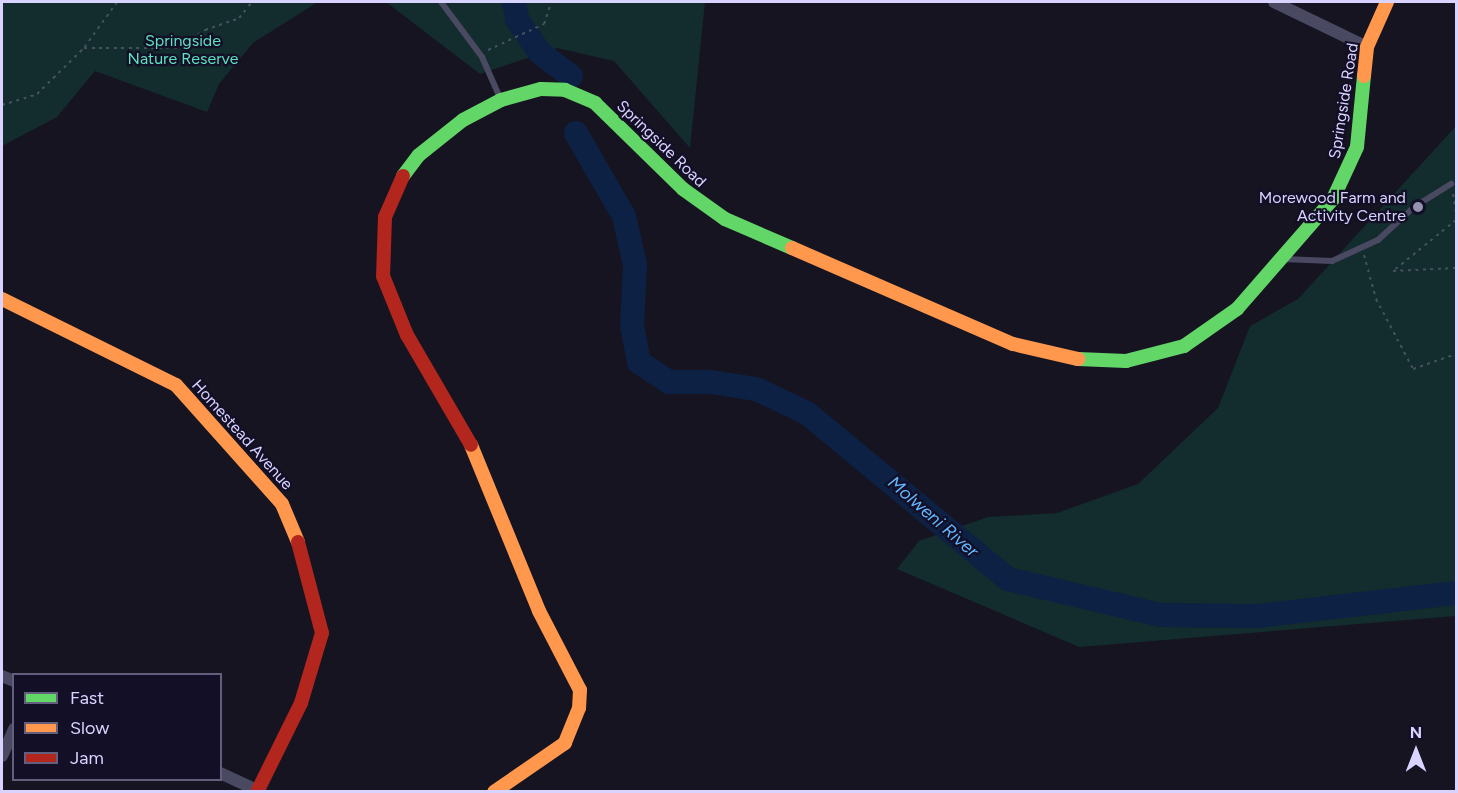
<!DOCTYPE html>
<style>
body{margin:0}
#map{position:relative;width:1458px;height:793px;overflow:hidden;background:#161421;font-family:Figtree,sans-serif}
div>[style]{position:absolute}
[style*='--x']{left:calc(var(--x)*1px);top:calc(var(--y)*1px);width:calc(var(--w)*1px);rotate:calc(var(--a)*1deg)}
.green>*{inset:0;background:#132c2d}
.river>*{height:24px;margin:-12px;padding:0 12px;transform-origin:12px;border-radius:12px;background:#0d2144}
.path>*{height:2px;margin-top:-1px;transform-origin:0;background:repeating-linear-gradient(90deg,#44505f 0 3px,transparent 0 7.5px)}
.lane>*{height:6px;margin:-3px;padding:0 3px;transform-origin:3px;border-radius:3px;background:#4a4962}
.street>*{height:12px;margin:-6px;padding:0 6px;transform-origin:6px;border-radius:6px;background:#4a4962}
.fast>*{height:14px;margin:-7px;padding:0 7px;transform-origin:7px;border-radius:7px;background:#63d668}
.slow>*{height:14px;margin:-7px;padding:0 7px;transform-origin:7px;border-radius:7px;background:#ff974d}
.jam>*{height:14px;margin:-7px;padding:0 7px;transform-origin:7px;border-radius:7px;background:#b3261e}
.dots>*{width:16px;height:16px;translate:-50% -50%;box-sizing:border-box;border:3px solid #130f26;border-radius:50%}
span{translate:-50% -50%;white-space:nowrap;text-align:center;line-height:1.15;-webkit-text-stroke:4.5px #130f26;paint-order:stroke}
.park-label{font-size:16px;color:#5fe0c0}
.street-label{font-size:16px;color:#d9d4ff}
.poi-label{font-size:16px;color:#d9d4ff}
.right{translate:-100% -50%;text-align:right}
.water-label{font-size:18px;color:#62b6ff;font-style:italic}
.frame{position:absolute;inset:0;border:3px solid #d9d4ff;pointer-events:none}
.legend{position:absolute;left:12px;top:673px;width:210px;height:108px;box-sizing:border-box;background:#130f26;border:2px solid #625e7d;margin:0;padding:8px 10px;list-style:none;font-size:18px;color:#d9d4ff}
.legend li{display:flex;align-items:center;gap:12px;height:30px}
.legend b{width:30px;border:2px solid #625e7d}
.north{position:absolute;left:1386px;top:721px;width:60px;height:60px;-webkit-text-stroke:4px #130f26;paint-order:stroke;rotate:0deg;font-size:16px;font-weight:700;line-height:24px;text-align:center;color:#d9d4ff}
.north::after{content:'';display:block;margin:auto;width:21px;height:27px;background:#d9d4ff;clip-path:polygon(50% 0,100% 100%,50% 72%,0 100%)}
</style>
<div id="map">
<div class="green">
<i style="clip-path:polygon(2px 2px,318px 2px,253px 43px,219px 84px,207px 112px,95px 71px,57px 117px,2px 146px)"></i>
<i style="clip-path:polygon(386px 2px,705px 2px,690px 148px,614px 61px,557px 48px,480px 74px)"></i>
<i style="clip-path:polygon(1456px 126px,1456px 616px,1079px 647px,897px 569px,919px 541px,988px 517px,1057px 513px,1138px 484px,1218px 408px,1250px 326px,1298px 299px)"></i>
</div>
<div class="river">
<i style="--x:514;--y:2;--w:17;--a:80"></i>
<i style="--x:517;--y:19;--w:40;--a:56"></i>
<i style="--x:539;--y:52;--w:40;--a:37"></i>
<i style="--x:576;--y:133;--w:96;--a:60"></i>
<i style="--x:624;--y:216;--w:50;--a:77.3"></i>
<i style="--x:635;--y:265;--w:61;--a:92.8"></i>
<i style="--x:632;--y:326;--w:37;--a:79"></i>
<i style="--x:639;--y:362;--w:36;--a:34"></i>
<i style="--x:669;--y:382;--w:42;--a:0"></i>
<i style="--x:711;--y:382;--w:46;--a:8.8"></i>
<i style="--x:756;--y:389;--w:56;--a:25.2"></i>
<i style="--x:807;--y:413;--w:261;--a:39.6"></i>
<i style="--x:1008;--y:579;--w:156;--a:13.3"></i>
<i style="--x:1160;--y:615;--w:97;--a:0.6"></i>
<i style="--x:1257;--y:616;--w:200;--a:-6.6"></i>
</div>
<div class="path">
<i style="--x:117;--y:2;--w:57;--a:125.7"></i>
<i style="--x:84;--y:48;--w:96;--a:0"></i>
<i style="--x:180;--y:48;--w:31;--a:-36"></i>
<i style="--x:205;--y:30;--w:36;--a:-19"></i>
<i style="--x:239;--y:18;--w:21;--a:-51"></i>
<i style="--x:488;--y:50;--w:62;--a:-24.9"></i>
<i style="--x:544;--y:24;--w:23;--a:-72"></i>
<i style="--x:2;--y:105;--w:37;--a:-17"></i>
<i style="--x:37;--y:94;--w:66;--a:-44.4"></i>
<i style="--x:1453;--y:194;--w:18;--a:81"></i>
<i style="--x:1456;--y:220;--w:81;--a:141"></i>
<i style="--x:1393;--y:271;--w:63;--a:-2.7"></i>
<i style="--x:1364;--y:255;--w:46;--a:74.7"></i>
<i style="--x:1376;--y:299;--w:79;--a:62.1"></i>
<i style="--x:1413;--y:369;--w:46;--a:-19.2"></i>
</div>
<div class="lane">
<i style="--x:441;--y:2;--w:69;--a:53.3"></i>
<i style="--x:482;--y:57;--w:47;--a:66.2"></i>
<i style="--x:1283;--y:259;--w:49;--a:2.3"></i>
<i style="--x:1332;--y:261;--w:51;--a:-24.5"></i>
<i style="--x:1378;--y:240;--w:49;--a:-42.5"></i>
<i style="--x:1414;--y:207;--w:44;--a:-31.9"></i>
</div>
<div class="street">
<i style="--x:1274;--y:2;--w:103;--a:25.8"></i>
<i style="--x:2;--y:676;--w:13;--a:23"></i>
<i style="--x:2;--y:756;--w:30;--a:-66"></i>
<i style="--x:220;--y:773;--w:45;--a:24.9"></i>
</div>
<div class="fast">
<i style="--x:403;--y:176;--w:26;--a:-53"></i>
<i style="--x:419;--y:155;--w:56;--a:-38.5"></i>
<i style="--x:463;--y:120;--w:43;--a:-27.8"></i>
<i style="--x:501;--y:100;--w:41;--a:-15.4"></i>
<i style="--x:541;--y:89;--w:24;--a:2"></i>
<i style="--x:565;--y:90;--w:33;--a:23"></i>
<i style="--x:595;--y:103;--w:123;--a:44.3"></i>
<i style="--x:683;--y:189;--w:52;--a:35.5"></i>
<i style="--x:725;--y:219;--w:73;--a:23.4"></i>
<i style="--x:1078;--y:359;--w:48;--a:2.4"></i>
<i style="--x:1126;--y:361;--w:60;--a:-14.5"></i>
<i style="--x:1184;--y:346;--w:65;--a:-34.9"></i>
<i style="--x:1237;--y:309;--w:146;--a:-48.9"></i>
<i style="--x:1333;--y:199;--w:57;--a:-65.2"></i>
<i style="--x:1357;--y:147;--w:71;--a:-84.4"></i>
</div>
<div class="slow">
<i style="--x:1364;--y:76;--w:29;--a:-84"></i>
<i style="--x:1367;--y:47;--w:49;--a:-66"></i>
<i style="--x:792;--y:248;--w:241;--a:23.5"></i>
<i style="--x:1013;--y:344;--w:67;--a:13"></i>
<i style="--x:2;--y:299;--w:194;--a:26.3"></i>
<i style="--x:176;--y:385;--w:159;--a:48.3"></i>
<i style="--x:282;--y:504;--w:41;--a:67.2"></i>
<i style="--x:471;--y:445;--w:179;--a:67.7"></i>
<i style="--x:539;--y:611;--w:89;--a:62.6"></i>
<i style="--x:580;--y:690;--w:18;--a:93"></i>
<i style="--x:579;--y:708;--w:38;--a:112"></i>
<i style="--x:565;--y:743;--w:86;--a:145.4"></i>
</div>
<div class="jam">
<i style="--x:403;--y:176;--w:45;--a:113.7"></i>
<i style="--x:385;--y:217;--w:59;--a:91.9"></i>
<i style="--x:383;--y:276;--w:64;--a:67.9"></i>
<i style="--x:407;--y:335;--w:127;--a:59.8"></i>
<i style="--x:258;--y:790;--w:97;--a:-63.7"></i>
<i style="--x:301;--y:703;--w:73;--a:-73.3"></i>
<i style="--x:322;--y:633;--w:94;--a:-104.8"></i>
</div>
<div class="dots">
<i style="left:1418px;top:207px;background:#9591b1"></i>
</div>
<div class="park-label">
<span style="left:183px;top:50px">Springside<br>Nature Reserve</span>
</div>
<div class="street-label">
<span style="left:1344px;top:101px;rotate:-81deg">Springside Road</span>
<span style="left:661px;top:144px;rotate:44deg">Springside Road</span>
<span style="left:242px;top:435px;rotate:48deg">Homestead Avenue</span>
</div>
<div class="poi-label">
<span class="right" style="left:1406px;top:207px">Morewood Farm and<br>Activity Centre</span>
</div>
<div class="water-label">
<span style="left:933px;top:517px;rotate:41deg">Molweni River</span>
</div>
<div class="frame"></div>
<ul class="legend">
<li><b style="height:8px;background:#63d668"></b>Fast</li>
<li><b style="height:8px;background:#ff974d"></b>Slow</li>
<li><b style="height:8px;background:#b3261e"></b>Jam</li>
</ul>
<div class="north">N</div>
</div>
